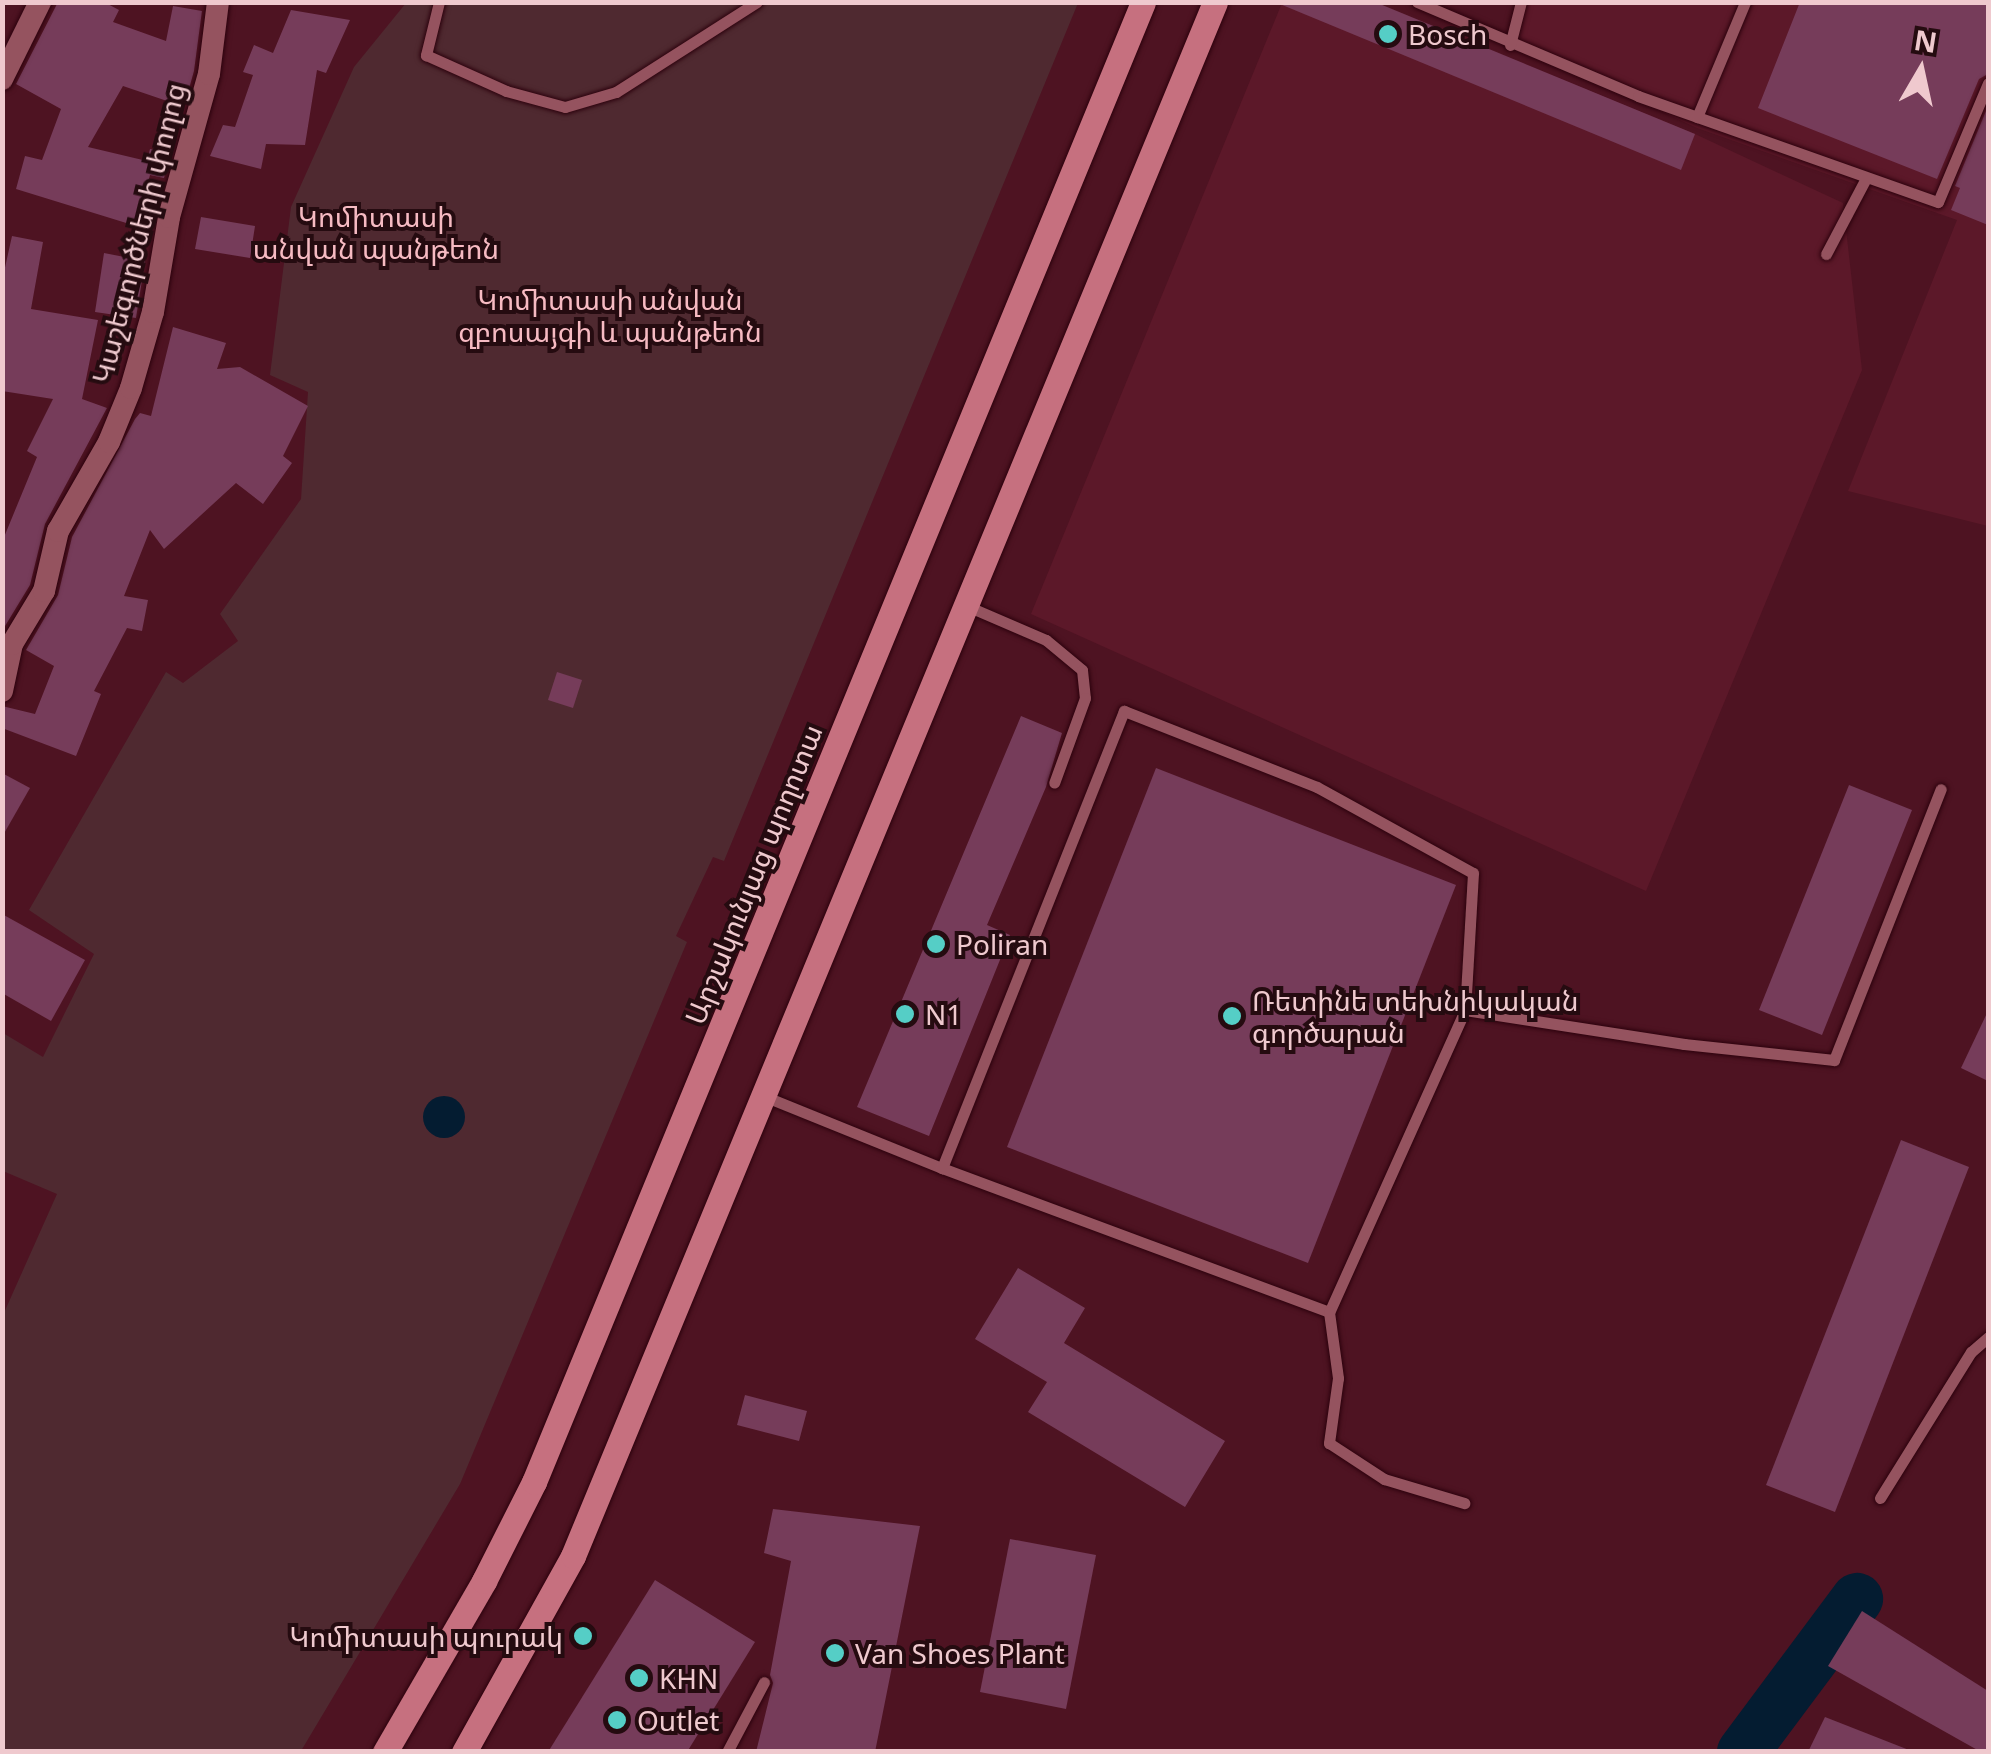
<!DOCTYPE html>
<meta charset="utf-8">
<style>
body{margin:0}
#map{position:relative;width:1991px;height:1754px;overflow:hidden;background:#4e1322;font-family:"Noto Sans","Noto Sans Armenian",sans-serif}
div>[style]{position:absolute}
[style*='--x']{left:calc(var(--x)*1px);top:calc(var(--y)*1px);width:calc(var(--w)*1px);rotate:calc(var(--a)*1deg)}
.built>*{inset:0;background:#5c1829}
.green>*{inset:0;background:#4f2930}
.water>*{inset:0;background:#041c31}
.round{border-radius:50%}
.river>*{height:52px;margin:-26px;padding:0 26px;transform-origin:26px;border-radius:26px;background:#041c31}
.building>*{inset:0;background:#763c5a}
.roads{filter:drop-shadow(0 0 2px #2c020d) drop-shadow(0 0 2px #2c020d)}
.lane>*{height:11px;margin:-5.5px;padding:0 5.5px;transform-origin:5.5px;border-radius:5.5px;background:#95535f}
.street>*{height:22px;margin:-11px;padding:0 11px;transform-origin:11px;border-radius:11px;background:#95535f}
.primary>*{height:25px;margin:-12.5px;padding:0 12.5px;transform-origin:12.5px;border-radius:12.5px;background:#c6707f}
.dots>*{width:28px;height:28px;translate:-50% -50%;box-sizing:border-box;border:5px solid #250b10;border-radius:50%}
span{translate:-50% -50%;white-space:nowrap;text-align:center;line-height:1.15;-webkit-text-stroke:8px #250b10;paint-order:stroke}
.poi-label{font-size:28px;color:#efc9ce}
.left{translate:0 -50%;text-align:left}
.right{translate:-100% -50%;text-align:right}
.park-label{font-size:28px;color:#f6bac2}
.street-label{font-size:28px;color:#efc9ce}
.frame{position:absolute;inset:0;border:5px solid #efc9ce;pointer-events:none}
.north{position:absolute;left:1871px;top:20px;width:100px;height:100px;-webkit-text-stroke:8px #250b10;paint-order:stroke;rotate:9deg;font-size:28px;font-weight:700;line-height:40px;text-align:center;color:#efc9ce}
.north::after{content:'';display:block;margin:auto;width:35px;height:45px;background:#efc9ce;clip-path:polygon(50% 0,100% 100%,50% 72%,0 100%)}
</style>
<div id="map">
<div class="built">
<i style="clip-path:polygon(1282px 3px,1375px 3px,1695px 134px,1843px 203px,1862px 370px,1646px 891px,1031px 614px)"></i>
<i style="clip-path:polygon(1517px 3px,1988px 3px,1988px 526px,1848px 491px,1957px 220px,1697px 128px,1505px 40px)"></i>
</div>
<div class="green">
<i style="clip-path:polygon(406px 3px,1078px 3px,724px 861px,713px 857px,676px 936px,687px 942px,460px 1484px,301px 1751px,3px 1752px,3px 1315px,57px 1194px,3px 1171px,3px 1033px,43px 1057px,94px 954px,29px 910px,166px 672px,183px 683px,238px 641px,220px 614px,301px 499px,308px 392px,270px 375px,291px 207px,354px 67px)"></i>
</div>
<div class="water">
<i class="round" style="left:423px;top:1096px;width:42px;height:42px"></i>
</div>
<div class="river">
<i style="--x:1743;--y:1752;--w:191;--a:-53.3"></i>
</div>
<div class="building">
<i style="clip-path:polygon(evenodd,58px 2px,104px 2px,119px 10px,113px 22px,166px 41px,173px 6px,202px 11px,194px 71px,164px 178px,150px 175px,136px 226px,16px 189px,25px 156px,42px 160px,61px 109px,16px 84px,58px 2px,123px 86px,170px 102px,157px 150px,150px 149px,147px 161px,88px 147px,123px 86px)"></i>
<i style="clip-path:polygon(1275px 2px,1375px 2px,1695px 134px,1681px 170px)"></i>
<i style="clip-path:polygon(1800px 2px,1988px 2px,1988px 74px,1979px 79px,1937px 179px,1758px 108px)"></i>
<i style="clip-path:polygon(291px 10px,350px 20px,326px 73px,317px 70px,305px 145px,266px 144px,261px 169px,210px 156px,223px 125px,235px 127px,253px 75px,243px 72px,254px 45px,273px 53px)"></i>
<i style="clip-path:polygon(1988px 106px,1988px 225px,1951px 210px,1960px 188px,1955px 186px)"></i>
<i style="clip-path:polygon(201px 217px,255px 226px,250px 258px,195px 249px)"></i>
<i style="clip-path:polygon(12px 236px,43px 242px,31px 309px,98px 320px,82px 399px,107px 408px,45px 524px,30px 585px,2px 631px,2px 542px,37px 457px,27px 451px,53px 399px,2px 391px,2px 281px)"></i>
<i style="clip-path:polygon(104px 253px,145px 261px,136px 318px,95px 312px)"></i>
<i style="clip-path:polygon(173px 327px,226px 343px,217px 369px,240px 367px,308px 406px,283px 456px,292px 463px,263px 504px,236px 483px,164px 549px,150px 530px,124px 596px,148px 600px,142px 631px,127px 628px,94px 691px,101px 694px,76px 756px,2px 728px,2px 706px,35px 714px,54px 666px,26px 650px,58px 595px,72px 537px,135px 419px,140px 413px,151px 416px)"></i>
<i style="clip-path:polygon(557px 672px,582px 680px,573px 708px,548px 700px)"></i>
<i style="clip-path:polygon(1021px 716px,1062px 733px,1046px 787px,987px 925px,1010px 935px,929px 1136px,857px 1107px)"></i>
<i style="clip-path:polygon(1156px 768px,1456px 885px,1308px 1263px,1007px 1147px)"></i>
<i style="clip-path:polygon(2px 773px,30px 788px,2px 837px)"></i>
<i style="clip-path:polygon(1849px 785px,1912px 810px,1822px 1035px,1759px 1010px)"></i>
<i style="clip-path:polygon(2px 914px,85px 960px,51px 1021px,2px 993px)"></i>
<i style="clip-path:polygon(1988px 1011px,1988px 1081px,1961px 1068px)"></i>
<i style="clip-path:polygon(1901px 1140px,1969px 1167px,1835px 1512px,1766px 1485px)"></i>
<i style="clip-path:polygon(1018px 1268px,1085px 1308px,1064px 1343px,1225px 1441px,1185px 1507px,1028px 1412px,1047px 1382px,975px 1339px)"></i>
<i style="clip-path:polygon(745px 1395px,807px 1411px,799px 1441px,737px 1425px)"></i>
<i style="clip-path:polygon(773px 1509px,920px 1526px,875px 1752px,756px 1752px,773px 1683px,770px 1675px,791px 1561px,764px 1553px)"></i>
<i style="clip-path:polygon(1010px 1539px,1096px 1555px,1066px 1709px,980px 1692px)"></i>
<i style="clip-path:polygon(655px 1580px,755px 1642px,687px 1752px,548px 1752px)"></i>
<i style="clip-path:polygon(1862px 1611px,1988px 1691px,1988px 1752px,1981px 1752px,1828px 1666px)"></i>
<i style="clip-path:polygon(1825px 1717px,1909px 1750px,1909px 1752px,1808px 1752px)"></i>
</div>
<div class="roads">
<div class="lane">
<i style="--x:439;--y:2;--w:55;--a:103.8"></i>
<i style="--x:426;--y:55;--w:88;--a:24.2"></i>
<i style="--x:506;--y:91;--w:61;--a:15.2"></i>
<i style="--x:565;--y:107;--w:53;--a:-16.4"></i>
<i style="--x:616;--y:92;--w:167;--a:-32.6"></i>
<i style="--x:1417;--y:2;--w:240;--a:23"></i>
<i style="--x:1638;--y:96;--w:318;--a:19.5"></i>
<i style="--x:1938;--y:202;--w:129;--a:-67.2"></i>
<i style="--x:1510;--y:45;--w:44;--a:-75.7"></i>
<i style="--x:1697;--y:117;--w:125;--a:-67.3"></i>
<i style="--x:1826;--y:254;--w:86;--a:-62.2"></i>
<i style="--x:967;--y:606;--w:86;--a:23.3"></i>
<i style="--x:1046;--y:640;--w:47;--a:39.8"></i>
<i style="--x:1082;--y:670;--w:28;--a:84"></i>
<i style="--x:1085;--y:698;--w:90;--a:110"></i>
<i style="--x:1465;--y:1010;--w:222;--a:8.8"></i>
<i style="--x:1684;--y:1044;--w:151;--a:6.1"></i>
<i style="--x:1834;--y:1060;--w:291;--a:-68.5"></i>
<i style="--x:766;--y:1097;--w:190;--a:22"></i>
<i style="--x:942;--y:1168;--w:413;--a:20.4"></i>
<i style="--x:942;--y:1168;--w:492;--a:-68.3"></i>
<i style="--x:1124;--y:711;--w:207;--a:21.5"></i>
<i style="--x:1317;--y:787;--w:178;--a:28.9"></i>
<i style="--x:1473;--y:873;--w:137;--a:93.3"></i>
<i style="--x:1465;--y:1010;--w:331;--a:114.2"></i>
<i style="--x:1329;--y:1312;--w:67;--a:82.2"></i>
<i style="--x:1338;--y:1378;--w:66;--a:97.9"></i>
<i style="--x:1329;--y:1443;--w:66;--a:33.2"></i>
<i style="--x:1384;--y:1479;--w:84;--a:16.7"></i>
<i style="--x:1880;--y:1498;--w:172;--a:-58.1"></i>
<i style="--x:1971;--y:1352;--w:23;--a:-41"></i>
<i style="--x:727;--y:1752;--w:79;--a:-62.1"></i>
</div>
<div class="street">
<i style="--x:2;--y:79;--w:86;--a:-63.7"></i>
<i style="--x:2;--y:691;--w:48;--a:-78"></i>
<i style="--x:12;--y:644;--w:62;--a:-58.9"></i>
<i style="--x:44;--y:591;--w:62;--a:-76.9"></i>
<i style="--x:58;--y:531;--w:103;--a:-60.2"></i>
<i style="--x:109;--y:442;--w:58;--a:-67.8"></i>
<i style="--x:131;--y:388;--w:79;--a:-73.9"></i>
<i style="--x:153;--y:312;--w:96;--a:-80.4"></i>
<i style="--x:169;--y:217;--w:148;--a:-74.4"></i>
<i style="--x:209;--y:74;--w:73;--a:-82.9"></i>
</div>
<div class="primary">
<i style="--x:385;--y:1752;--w:198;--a:-59.9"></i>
<i style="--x:484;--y:1581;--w:111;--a:-63.2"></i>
<i style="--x:534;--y:1482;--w:1600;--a:-67.63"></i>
<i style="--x:464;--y:1752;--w:224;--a:-60.9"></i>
<i style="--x:573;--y:1556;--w:1681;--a:-67.55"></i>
</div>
</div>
<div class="dots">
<i style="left:1388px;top:34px;background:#55cec6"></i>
<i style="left:936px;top:944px;background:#55cec6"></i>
<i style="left:905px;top:1014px;background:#55cec6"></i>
<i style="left:1232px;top:1016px;background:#55cec6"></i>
<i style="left:583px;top:1636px;background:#55cec6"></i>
<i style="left:835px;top:1653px;background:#55cec6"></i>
<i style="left:639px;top:1678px;background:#55cec6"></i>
<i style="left:617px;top:1720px;background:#55cec6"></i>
</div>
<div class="poi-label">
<span class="left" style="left:1408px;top:34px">Bosch</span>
<span class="left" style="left:956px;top:944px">Poliran</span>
<span class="left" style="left:1252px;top:1016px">Ռետինե տեխնիկական<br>գործարան</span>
<span class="left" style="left:925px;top:1014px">N1</span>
<span class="right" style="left:563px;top:1636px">Կոմիտասի պուրակ</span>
<span class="left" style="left:855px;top:1653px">Van Shoes Plant</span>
<span class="left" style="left:659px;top:1678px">KHN</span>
<span class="left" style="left:637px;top:1720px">Outlet</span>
</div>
<div class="park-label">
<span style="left:376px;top:232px">Կոմիտասի<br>անվան պանթեոն</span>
<span style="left:610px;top:315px">Կոմիտասի անվան<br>զբոսայգի և պանթեոն</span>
</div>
<div class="street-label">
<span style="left:138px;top:233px;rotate:-76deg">Կաշեգործների փողոց</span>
<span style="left:753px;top:874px;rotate:-68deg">Արշակունյաց պողոտա</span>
</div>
<div class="frame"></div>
<div class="north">N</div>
</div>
